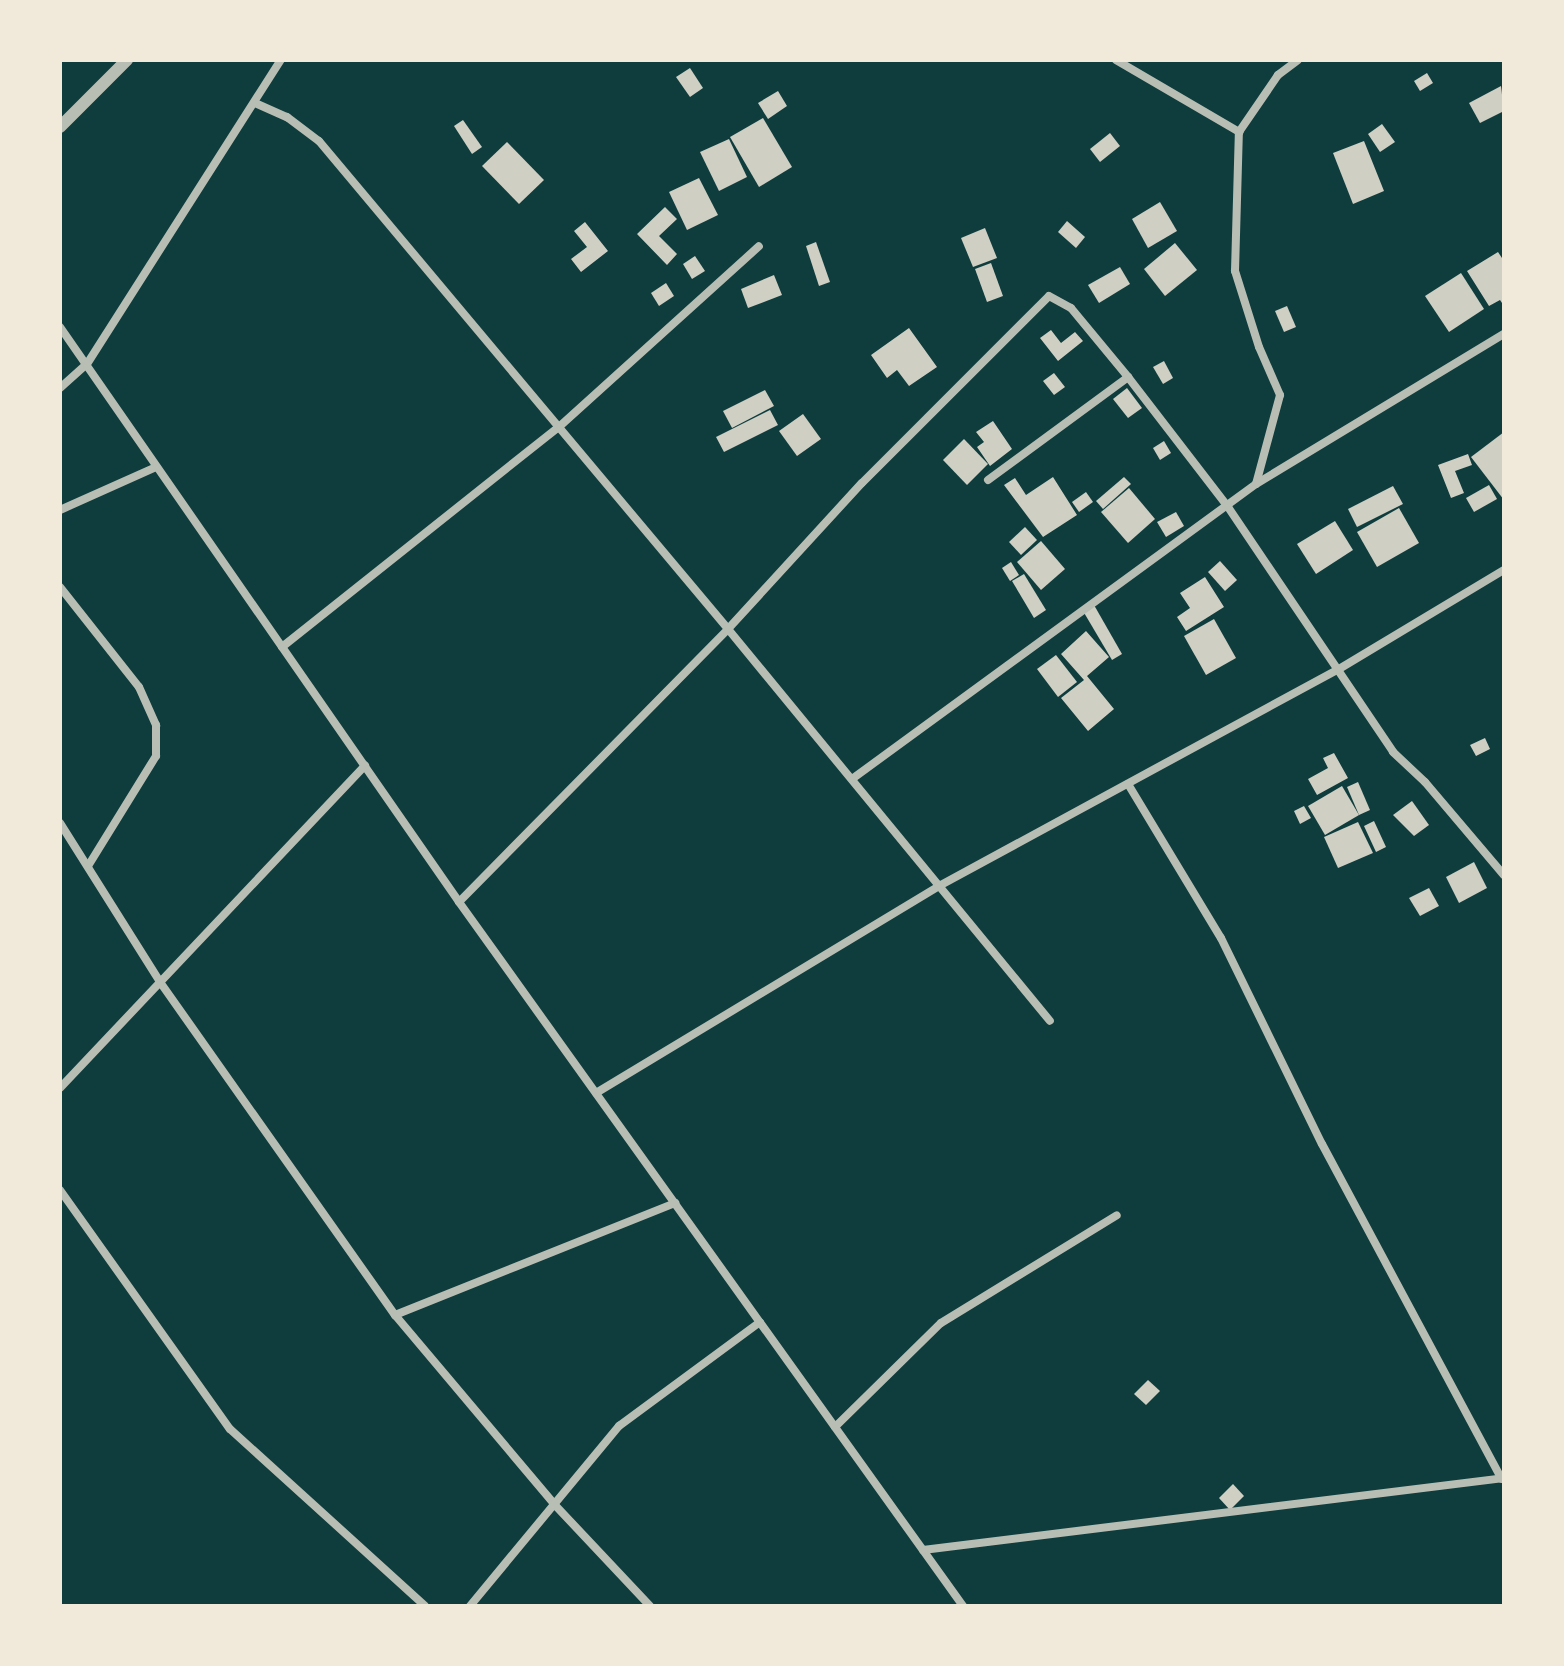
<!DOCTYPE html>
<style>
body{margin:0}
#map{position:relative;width:1564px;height:1666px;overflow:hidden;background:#0f3d3e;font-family:"Golos Text",sans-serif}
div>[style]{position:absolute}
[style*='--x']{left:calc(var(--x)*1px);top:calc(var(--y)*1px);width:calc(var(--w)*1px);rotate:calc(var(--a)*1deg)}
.building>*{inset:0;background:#cfcfc3}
.minor>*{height:8px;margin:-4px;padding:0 4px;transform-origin:4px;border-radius:4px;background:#b8beb3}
.tertiary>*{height:12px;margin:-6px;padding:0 6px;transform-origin:6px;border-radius:6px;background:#b8beb3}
span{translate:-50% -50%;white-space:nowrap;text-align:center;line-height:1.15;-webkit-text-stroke:8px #f1e9da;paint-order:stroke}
.frame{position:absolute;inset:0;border:62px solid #f1e9da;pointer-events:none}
</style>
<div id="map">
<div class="building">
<i style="clip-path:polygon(690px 68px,703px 88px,690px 97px,676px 77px)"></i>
<i style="clip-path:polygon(1427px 73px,1433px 83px,1420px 91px,1414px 81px)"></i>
<i style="clip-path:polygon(1501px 86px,1504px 111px,1480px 123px,1469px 103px)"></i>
<i style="clip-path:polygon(778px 91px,787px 106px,768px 119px,758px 103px)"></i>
<i style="clip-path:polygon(763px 118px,792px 167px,759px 187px,730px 137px)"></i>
<i style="clip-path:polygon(463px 120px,482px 147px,472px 154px,454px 126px)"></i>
<i style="clip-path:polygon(1382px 124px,1395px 142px,1380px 152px,1368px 134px)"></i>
<i style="clip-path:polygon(1110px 133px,1120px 146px,1100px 162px,1090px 149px)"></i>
<i style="clip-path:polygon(729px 139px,747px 177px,719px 191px,700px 152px)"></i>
<i style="clip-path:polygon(1364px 141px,1384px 191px,1353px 204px,1333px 153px)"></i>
<i style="clip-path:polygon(507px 142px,544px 180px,519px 204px,482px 166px)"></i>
<i style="clip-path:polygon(699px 178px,718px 215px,687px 230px,669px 192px)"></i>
<i style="clip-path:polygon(1160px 202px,1177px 231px,1148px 248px,1132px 219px)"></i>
<i style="clip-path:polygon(665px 207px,677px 219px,659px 236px,677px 254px,667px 265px,637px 234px)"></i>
<i style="clip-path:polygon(1067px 221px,1085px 237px,1076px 248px,1058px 232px)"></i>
<i style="clip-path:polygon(585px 222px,608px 251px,581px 272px,571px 259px,587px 247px,574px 231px)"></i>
<i style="clip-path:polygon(985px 228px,997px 258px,973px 267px,961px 238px)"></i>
<i style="clip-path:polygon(816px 242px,830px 282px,819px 286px,806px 246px)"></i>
<i style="clip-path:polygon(1175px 243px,1197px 270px,1165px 296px,1144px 269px)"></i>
<i style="clip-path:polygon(1498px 252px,1504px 261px,1504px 306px,1500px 300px,1489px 306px,1467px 271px)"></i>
<i style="clip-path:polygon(695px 256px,705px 271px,692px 279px,683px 264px)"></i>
<i style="clip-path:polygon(991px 263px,1003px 296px,987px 302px,975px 269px)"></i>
<i style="clip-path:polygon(1120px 267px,1130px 284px,1099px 303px,1088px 285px)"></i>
<i style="clip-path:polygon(1461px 273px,1484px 309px,1449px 332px,1425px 296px)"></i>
<i style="clip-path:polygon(774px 275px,782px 295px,748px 308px,741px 289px)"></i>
<i style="clip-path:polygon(666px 283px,674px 296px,659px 306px,651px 293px)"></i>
<i style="clip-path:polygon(1287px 306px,1296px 327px,1284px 332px,1275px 311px)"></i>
<i style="clip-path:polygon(909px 328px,937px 367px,909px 386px,897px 370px,887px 378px,871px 355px)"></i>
<i style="clip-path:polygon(1051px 330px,1061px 343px,1075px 332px,1083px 341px,1058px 361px,1040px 338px)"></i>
<i style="clip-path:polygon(1164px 361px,1173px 378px,1163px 384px,1153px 367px)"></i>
<i style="clip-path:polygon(1054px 373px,1065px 387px,1054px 395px,1043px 381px)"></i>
<i style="clip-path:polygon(1127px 388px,1142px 408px,1128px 418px,1113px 399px)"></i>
<i style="clip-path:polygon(765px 390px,774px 406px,732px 428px,723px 411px)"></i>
<i style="clip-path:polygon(770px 410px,778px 425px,724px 452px,716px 437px)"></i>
<i style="clip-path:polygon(803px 414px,821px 439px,797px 456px,779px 431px)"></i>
<i style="clip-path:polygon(993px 421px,1012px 449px,990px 466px,977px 447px,984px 442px,976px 432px)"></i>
<i style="clip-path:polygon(1504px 432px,1504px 500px,1471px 457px)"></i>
<i style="clip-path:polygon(964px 439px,988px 464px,967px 485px,943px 460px)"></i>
<i style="clip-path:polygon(1164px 441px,1171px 453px,1160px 460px,1153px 448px)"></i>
<i style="clip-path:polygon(1468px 454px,1472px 465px,1455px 471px,1464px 493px,1451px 498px,1438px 465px)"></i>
<i style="clip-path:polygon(1053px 477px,1077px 515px,1043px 537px,1004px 485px,1015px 478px,1026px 495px)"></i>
<i style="clip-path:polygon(1124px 477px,1131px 484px,1103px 509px,1096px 501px)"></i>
<i style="clip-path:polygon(1489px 485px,1497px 499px,1474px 512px,1466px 498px)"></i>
<i style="clip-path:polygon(1393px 486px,1403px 504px,1357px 527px,1348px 509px)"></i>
<i style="clip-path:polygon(1129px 488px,1155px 519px,1128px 543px,1101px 512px)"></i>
<i style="clip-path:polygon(1086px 492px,1093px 502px,1079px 512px,1072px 502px)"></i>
<i style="clip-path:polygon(1399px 508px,1419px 543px,1377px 567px,1357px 532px)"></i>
<i style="clip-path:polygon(1176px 512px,1184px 526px,1166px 537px,1157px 522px)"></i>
<i style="clip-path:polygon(1335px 521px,1353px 550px,1316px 574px,1297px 544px)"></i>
<i style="clip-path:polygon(1025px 527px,1037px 540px,1021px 555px,1009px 542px)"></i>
<i style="clip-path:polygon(1041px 541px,1065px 569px,1041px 590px,1017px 562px)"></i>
<i style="clip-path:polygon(1220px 561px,1237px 580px,1225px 591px,1208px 572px)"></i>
<i style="clip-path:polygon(1011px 562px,1019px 575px,1010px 581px,1002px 568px)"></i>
<i style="clip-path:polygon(1024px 574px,1046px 610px,1034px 618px,1012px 581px)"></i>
<i style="clip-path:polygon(1205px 577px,1224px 607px,1186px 631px,1177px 617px,1190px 608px,1180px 593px)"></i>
<i style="clip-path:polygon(1094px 605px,1122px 654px,1112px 660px,1083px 611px)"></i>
<i style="clip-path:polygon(1214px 619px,1236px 658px,1206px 675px,1184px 636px)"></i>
<i style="clip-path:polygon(1086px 631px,1109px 657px,1087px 676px,1114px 709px,1088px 731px,1061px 698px,1084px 680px,1061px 654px)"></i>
<i style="clip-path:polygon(1056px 655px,1077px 682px,1058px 697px,1037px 669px)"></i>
<i style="clip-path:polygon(1485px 738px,1490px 749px,1476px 756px,1470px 745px)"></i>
<i style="clip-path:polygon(1334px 753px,1348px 778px,1317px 795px,1308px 779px,1328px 768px,1323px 758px)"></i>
<i style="clip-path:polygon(1358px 782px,1370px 810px,1359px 815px,1347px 787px)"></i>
<i style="clip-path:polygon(1342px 786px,1359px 815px,1325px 835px,1308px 806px)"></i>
<i style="clip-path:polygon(1412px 801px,1429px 825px,1414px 836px,1393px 815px)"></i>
<i style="clip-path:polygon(1304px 806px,1311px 818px,1300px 824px,1294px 811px)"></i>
<i style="clip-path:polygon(1374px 821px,1386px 847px,1376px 852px,1364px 826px)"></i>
<i style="clip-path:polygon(1358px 822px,1373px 853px,1338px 868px,1324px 837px)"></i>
<i style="clip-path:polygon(1474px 862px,1487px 888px,1459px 903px,1446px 877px)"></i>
<i style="clip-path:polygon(1429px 888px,1439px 906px,1420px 916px,1409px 898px)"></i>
<i style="clip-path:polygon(1148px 1380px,1160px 1391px,1146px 1405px,1134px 1394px)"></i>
<i style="clip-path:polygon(1233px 1484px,1244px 1496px,1230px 1510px,1219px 1498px)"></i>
</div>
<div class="minor">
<i style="--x:1116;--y:60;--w:143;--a:30.3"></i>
<i style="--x:255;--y:103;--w:35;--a:24"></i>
<i style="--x:287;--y:117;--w:40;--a:37"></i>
<i style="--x:319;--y:141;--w:637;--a:50.03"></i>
<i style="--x:728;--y:629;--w:507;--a:50.6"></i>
<i style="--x:60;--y:327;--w:700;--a:55.24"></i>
<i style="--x:459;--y:902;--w:866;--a:54.4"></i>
<i style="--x:60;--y:388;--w:36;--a:-42"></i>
<i style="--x:87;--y:364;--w:361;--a:-57.5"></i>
<i style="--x:988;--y:480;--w:174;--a:-36.3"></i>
<i style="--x:1256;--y:484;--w:290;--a:-31.2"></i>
<i style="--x:60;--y:510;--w:105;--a:-24.1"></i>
<i style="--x:60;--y:587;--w:127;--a:51.7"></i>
<i style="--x:139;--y:687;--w:42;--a:65.9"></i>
<i style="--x:156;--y:725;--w:31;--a:90"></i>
<i style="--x:156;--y:756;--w:129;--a:121.7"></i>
<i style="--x:282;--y:647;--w:355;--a:-38.5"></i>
<i style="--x:560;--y:426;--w:268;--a:-42.1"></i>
<i style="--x:852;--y:779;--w:500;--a:-36.14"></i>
<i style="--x:1256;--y:484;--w:92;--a:-74.9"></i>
<i style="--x:1280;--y:395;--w:52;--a:-113.6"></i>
<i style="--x:1259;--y:347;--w:80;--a:-107.5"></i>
<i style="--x:1235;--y:271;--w:139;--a:-88.4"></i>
<i style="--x:1239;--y:132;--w:69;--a:-55.6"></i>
<i style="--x:1278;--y:75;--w:25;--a:-37"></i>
<i style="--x:1128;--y:784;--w:180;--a:58.9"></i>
<i style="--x:1221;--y:938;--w:229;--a:63.9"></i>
<i style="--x:1322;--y:1144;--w:380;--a:61.8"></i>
<i style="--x:60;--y:823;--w:188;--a:57.8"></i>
<i style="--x:160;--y:982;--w:408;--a:54.8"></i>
<i style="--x:395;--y:1315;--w:247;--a:49.9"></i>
<i style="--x:554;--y:1504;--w:140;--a:46.7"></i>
<i style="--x:459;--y:902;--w:383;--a:-45.4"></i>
<i style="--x:728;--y:629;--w:198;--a:-47.5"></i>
<i style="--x:862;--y:483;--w:264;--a:-45"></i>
<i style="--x:1049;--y:296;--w:25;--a:29"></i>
<i style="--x:1071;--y:308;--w:89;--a:50.4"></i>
<i style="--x:1128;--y:377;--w:164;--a:52.4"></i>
<i style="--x:1228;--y:507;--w:295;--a:56"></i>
<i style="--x:1393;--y:752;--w:44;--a:43.2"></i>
<i style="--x:1425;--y:782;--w:122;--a:49.7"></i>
<i style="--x:60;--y:1088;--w:444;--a:-46.6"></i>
<i style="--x:596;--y:1093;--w:401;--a:-31.1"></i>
<i style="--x:939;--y:886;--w:455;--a:-28.5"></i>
<i style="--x:1339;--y:669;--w:192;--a:-31"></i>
<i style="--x:60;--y:1190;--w:293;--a:54.6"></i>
<i style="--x:230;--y:1429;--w:263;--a:42.2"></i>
<i style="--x:395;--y:1315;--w:302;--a:-21.8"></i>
<i style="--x:835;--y:1427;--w:148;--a:-44.5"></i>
<i style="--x:941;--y:1323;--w:206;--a:-31.5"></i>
<i style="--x:923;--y:1550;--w:585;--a:-7.06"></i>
<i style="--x:470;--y:1606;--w:234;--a:-50.4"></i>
<i style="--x:619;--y:1426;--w:175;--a:-36.4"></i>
</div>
<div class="tertiary">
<i style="--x:60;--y:127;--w:95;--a:-45"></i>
</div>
<div class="frame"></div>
</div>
